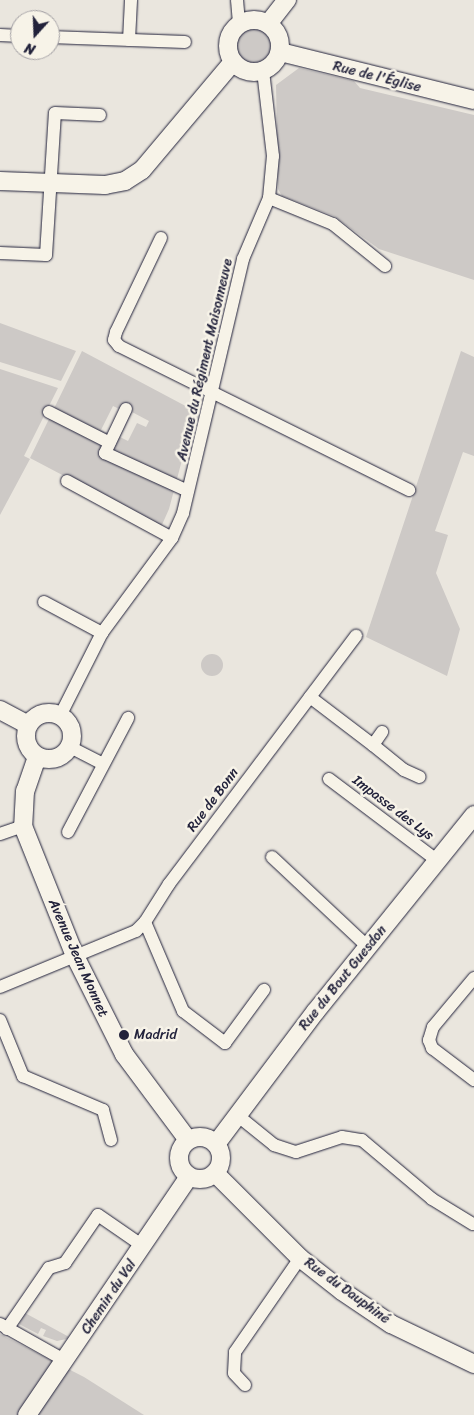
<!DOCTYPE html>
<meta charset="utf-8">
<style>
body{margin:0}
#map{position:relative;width:474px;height:1415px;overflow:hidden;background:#eae6de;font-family:Sriracha,sans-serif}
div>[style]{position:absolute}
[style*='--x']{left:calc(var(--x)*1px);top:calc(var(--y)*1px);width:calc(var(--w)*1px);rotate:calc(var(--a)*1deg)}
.green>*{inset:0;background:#cdc9c6}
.round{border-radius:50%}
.roads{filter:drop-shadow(0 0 1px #22223b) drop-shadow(0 0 1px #22223b)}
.street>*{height:12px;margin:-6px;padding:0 6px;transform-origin:6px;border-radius:6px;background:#f7f3e8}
.secondary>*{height:18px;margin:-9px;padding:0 9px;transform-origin:9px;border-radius:9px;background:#f7f3e8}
.secondary>.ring{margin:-9px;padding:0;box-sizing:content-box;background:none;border:18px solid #f7f3e8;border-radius:50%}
.dots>*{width:14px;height:14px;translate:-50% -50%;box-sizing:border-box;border:2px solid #f7f3e8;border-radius:50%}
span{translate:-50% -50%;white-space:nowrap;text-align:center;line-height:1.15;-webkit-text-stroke:5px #f7f3e8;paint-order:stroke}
.street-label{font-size:14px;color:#22223b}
.poi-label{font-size:14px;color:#22223b}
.left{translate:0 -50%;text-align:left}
.north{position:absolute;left:10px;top:10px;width:50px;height:50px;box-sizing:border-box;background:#f7f3e8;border:1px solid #a29fa3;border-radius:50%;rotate:200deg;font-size:14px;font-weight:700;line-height:20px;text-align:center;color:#22223b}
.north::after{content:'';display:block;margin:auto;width:18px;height:22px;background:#22223b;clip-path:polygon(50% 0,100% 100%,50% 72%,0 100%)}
</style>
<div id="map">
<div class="green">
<i class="round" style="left:235px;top:28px;width:38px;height:38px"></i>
<i style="clip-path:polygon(299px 68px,354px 81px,360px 88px,474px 115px,474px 280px,379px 249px,334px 216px,282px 196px,278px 189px,276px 85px)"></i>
<i style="clip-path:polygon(0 323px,76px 351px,61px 381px,0 362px)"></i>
<i style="clip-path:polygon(evenodd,82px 351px,195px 411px,169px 509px,161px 527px,30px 458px,82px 351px,113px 406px,121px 410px,109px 434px,101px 430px,113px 406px,82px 351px,132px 412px,149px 421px,146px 427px,137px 423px,128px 441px,120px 437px,132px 412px)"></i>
<i style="clip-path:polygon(461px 351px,474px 357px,474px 456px,463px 452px,435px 531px,448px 535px,436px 573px,460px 629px,447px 676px,366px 637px)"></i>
<i style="clip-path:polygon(0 369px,58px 388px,24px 456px,30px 459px,0 515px)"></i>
<i class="round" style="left:201px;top:654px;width:22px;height:22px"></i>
<i style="clip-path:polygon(25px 1313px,71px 1338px,57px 1341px,43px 1336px,46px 1330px,41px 1328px,38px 1334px,19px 1324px)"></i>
<i style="clip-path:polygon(0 1334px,84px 1377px,144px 1415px,0 1415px)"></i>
</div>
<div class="roads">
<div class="street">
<i style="--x:237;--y:0;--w:25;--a:85"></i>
<i style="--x:0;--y:35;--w:20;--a:3"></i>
<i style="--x:50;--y:37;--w:135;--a:2.1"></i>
<i style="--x:129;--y:40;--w:40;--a:-87.1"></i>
<i style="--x:269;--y:198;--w:69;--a:22.1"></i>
<i style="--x:333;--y:224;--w:67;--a:38.9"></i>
<i style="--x:161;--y:238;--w:104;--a:115.6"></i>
<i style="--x:116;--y:332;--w:8;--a:104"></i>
<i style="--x:114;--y:340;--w:8;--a:50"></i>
<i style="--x:119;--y:346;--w:324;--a:26.4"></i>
<i style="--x:0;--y:253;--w:46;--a:2.5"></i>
<i style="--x:46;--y:255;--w:142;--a:-86.4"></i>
<i style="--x:55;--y:113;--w:45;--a:2.5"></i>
<i style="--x:126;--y:409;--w:49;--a:115.5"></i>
<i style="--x:105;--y:453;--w:91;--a:24.6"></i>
<i style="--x:49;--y:412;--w:68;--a:26.9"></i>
<i style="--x:67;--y:481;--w:119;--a:28.5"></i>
<i style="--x:44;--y:602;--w:66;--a:28.1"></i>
<i style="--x:310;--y:697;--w:79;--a:37.3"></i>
<i style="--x:373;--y:745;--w:16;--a:-55"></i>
<i style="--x:60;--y:716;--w:93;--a:-63.2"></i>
<i style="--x:102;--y:633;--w:118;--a:-53.6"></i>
<i style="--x:172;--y:538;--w:27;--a:-66"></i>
<i style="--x:183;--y:513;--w:261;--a:-76.7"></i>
<i style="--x:243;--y:259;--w:66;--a:-66.9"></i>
<i style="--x:269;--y:198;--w:42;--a:-84.6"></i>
<i style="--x:273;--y:156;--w:86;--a:-96.7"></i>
<i style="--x:373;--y:745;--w:40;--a:39"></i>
<i style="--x:404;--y:770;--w:17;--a:24"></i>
<i style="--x:70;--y:747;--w:37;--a:27"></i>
<i style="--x:329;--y:779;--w:136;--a:37"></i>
<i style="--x:68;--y:832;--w:129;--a:-62.2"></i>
<i style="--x:0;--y:834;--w:24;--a:-19"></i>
<i style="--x:272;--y:857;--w:132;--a:43.2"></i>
<i style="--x:145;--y:922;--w:97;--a:66.9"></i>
<i style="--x:183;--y:1011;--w:53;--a:37.3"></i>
<i style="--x:225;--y:1043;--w:66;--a:-53.7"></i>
<i style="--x:474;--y:978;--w:64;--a:129.9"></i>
<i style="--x:433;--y:1027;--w:14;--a:107"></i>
<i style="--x:429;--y:1040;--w:9;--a:69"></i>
<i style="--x:432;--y:1048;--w:53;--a:37.3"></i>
<i style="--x:0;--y:987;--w:147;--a:-22.4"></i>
<i style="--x:136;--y:931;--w:13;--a:-45"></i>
<i style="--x:145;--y:922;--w:45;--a:-57.7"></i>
<i style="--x:169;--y:884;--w:311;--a:-53"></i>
<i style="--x:0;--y:1020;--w:61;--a:67.7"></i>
<i style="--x:23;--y:1076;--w:87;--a:23"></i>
<i style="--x:103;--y:1110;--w:31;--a:75"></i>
<i style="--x:237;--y:1115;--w:48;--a:39"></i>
<i style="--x:274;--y:1145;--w:23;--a:18"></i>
<i style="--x:296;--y:1152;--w:48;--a:-18.1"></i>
<i style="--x:342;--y:1137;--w:20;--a:9"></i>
<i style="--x:362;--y:1140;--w:92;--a:40.1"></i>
<i style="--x:432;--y:1199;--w:48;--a:31.4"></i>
<i style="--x:0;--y:1324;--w:76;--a:29.3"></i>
<i style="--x:7;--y:1329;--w:74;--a:-55.5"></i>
<i style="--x:49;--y:1268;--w:17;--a:-17"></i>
<i style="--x:65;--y:1263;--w:58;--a:-55.5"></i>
<i style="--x:98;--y:1215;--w:55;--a:34.6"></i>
<i style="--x:245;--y:1385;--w:16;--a:-133"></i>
<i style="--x:234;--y:1373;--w:21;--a:-87"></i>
<i style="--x:235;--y:1352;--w:114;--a:-55.3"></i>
</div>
<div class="secondary">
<i class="ring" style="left:228px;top:20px;width:34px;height:34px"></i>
<i style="--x:268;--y:24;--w:31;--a:-52"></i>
<i style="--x:280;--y:52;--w:200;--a:13.9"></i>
<i style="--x:0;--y:181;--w:105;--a:2.2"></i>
<i style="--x:105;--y:185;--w:20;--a:-11"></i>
<i style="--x:125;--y:181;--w:20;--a:-33"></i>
<i style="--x:142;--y:170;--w:141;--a:-49.9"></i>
<i style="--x:0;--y:710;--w:32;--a:28"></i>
<i class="ring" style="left:26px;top:713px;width:28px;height:28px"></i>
<i style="--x:37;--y:757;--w:36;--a:109"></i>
<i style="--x:25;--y:791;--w:35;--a:93"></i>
<i style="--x:23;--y:826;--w:140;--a:68.2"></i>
<i style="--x:75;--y:956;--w:110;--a:63.4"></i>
<i style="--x:124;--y:1054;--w:107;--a:53.3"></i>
<i class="ring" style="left:179px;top:1137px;width:24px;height:24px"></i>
<i style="--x:216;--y:1144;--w:166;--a:-53.1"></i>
<i style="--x:316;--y:1011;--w:252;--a:-51.1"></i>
<i style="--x:215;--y:1173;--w:120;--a:45"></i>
<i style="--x:300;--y:1258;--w:53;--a:38.2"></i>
<i style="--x:342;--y:1291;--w:59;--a:34"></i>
<i style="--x:391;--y:1324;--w:92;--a:25.7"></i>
<i style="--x:27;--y:1415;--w:288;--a:-55.8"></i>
</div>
</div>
<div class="dots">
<i style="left:124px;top:1035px;background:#22223b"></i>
</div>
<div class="street-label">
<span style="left:377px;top:77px;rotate:14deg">Rue de l'Église</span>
<span style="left:205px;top:360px;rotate:-77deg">Avenue du Régiment Maisonneuve</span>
<span style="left:213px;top:800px;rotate:-53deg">Rue de Bonn</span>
<span style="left:393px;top:808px;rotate:37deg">Impasse des Lys</span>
<span style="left:78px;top:958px;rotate:66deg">Avenue Jean Monnet</span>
<span style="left:343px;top:978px;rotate:-51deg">Rue du Bout Guesdon</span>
<span style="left:347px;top:1291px;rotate:36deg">Rue du Dauphiné</span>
<span style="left:109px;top:1297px;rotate:-56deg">Chemin du Val</span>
</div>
<div class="poi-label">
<span class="left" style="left:134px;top:1035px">Madrid</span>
</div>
<div class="north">N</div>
</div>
